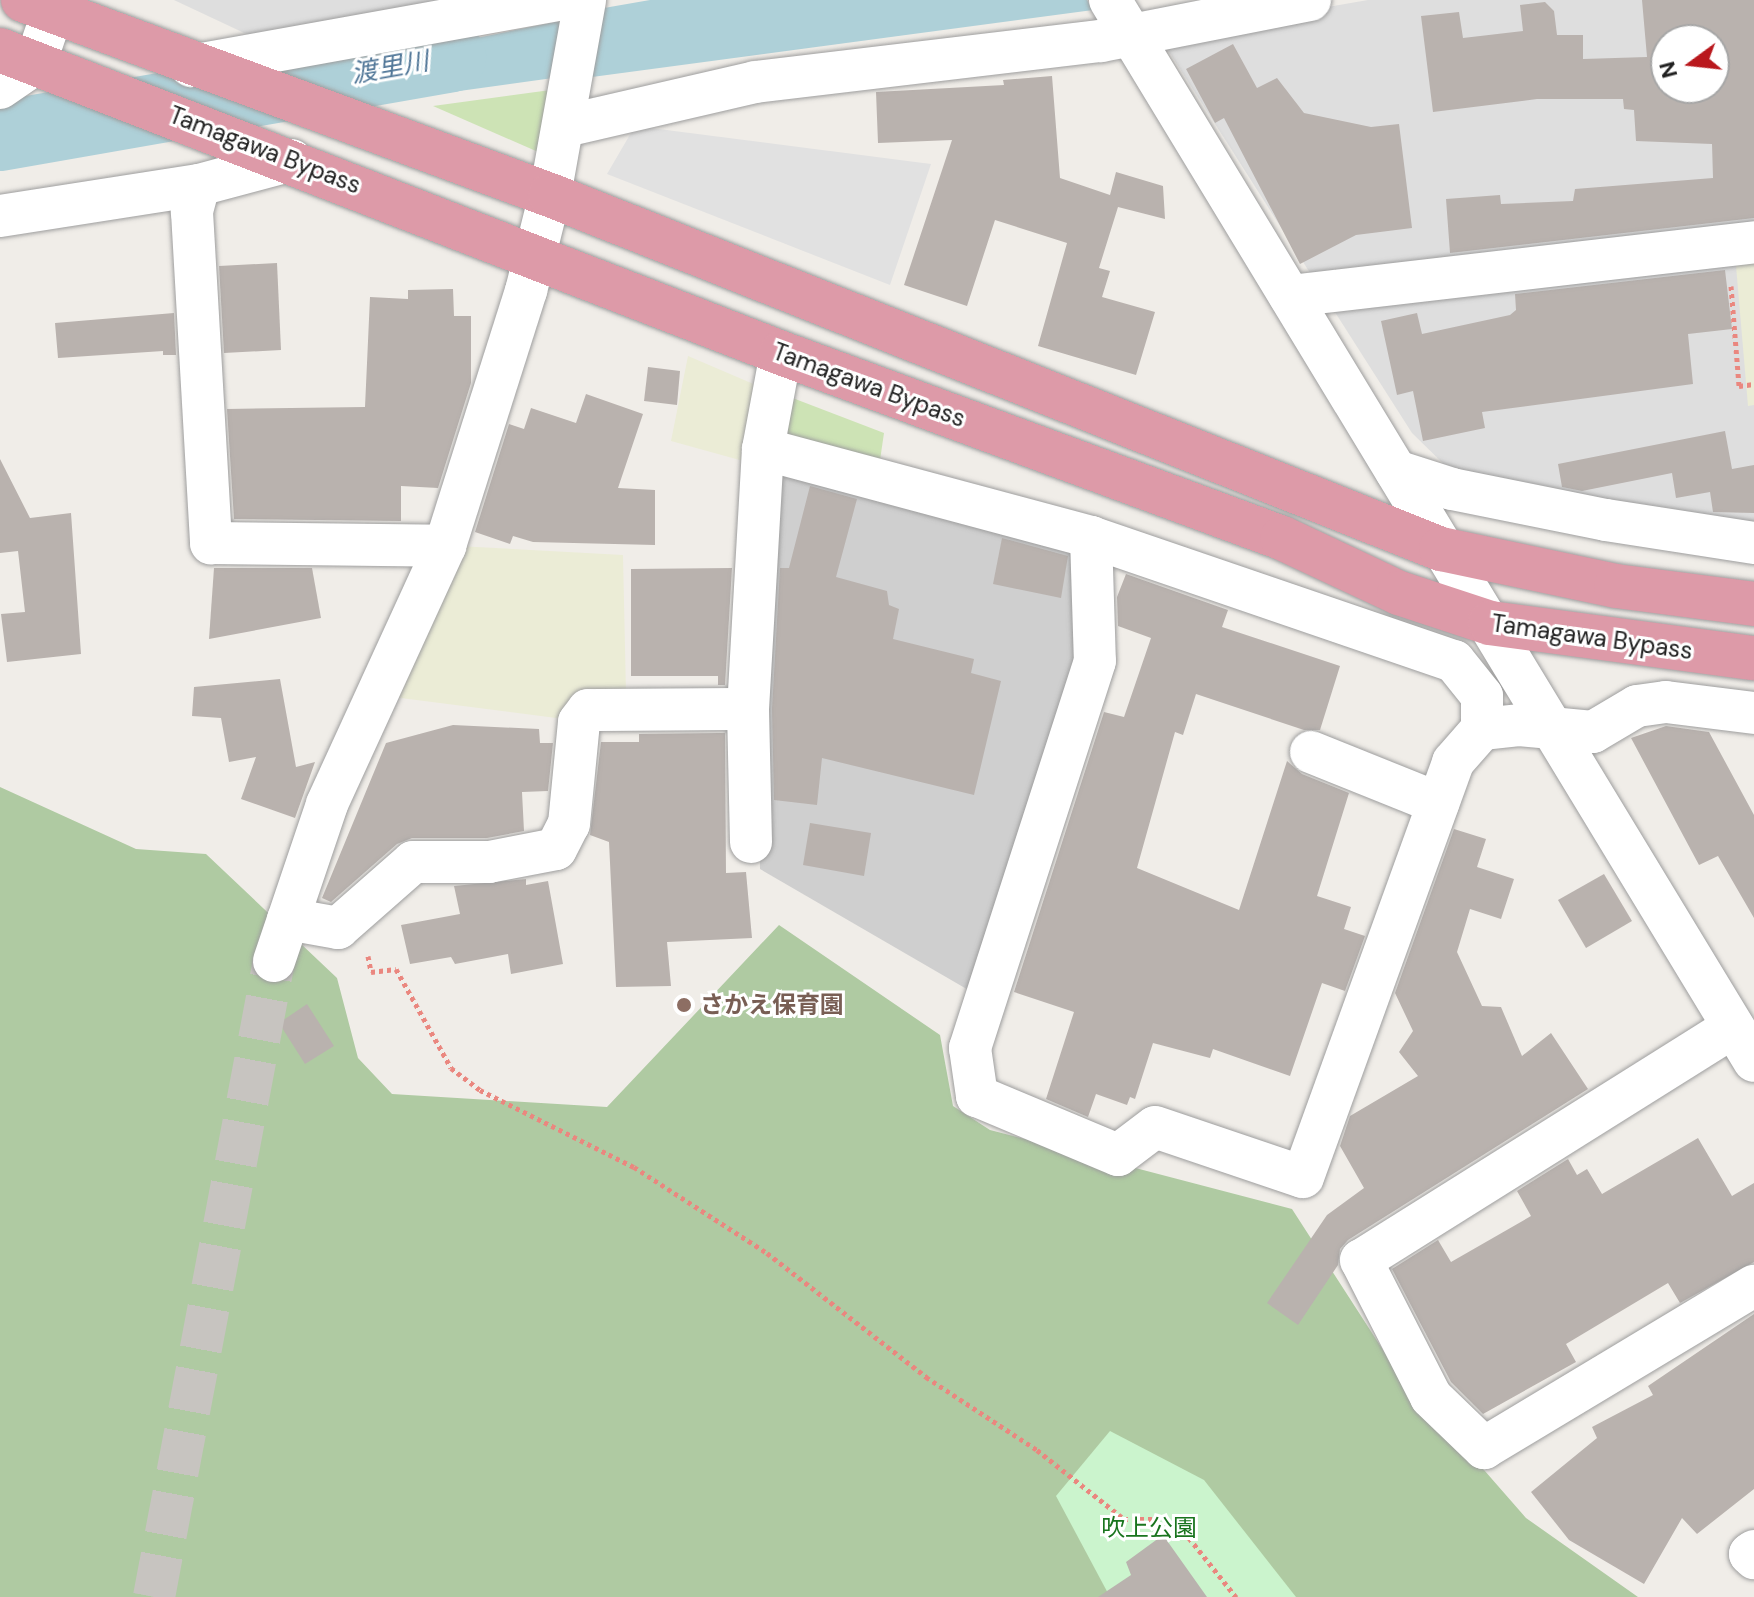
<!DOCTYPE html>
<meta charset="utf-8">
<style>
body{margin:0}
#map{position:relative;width:1754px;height:1597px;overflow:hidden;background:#f0ede8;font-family:"DM Sans","Noto Sans JP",sans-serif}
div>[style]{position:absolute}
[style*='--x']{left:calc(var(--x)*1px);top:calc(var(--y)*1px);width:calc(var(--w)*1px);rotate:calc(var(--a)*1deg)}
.residential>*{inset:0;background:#dedede}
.religious>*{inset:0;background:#cfcfcf}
.farmland>*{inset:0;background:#ebecd6}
.grass>*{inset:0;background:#cde3b5}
.forest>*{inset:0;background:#afcaa2}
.park>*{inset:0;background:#cbf4cd}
.parking>*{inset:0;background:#e1e1e1}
.water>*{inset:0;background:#aed0d8}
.river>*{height:70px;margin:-35px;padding:0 35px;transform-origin:35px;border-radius:35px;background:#aed0d8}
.building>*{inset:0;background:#b9b2ae}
.minor-tunnel>*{height:42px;margin-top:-21px;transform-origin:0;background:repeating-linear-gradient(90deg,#c7c4c0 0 42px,transparent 0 63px)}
.path>*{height:5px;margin-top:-2.5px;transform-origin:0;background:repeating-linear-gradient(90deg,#ea877f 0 4px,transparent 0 8px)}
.roads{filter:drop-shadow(0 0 2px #9e9e9e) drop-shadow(0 0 2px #9e9e9e)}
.minor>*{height:42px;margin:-21px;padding:0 21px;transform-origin:21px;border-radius:21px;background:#fff}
.highway>*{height:44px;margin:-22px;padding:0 22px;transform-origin:22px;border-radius:22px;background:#dd9aa8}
.dots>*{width:22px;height:22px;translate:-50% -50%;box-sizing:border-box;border:4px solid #fff;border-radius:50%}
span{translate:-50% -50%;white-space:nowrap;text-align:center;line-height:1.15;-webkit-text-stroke:6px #fff;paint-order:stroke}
.street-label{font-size:24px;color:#212121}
.education-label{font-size:24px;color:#785e54;font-weight:700}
.left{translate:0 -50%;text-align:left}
.park-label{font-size:24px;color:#19741e}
.water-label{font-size:26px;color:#507697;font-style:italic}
.north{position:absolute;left:1650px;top:24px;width:80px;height:80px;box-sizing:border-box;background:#fff;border:2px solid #a6a6a6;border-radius:50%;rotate:255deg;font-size:22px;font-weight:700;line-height:32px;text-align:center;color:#212121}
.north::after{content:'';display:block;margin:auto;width:28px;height:36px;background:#b9181d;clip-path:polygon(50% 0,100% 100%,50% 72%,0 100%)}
</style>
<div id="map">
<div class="residential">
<i style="clip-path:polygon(174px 0,478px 0,259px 40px)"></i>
<i style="clip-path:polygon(evenodd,1368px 0,1754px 0,1754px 528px,1460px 480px,1412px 433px,1159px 36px,1368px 0,1666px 40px,1714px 40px,1714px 88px,1666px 88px,1666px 40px)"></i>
</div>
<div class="religious">
<i style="clip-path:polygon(770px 460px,1082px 542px,1087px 661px,977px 995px,760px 869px,758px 709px)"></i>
</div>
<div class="farmland">
<i style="clip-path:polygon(1754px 251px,1754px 405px,1748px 406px,1735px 254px)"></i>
<i style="clip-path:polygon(688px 356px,765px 389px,754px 464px,671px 441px)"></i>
<i style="clip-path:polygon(457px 546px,623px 555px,626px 693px,564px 719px,393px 697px)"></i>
</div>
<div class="grass">
<i style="clip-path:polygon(558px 89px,545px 155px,433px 106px)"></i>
<i style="clip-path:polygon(790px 397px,884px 433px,879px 467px,778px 440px)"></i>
</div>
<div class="forest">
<i style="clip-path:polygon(0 787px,136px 849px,206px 854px,337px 978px,358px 1058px,392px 1094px,607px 1107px,779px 925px,940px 1035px,953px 1106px,990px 1130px,1292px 1209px,1394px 1367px,1526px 1518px,1638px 1597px,0 1597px)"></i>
</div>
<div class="park">
<i style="clip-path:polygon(1110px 1431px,1204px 1480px,1296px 1597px,1110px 1597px,1056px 1496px)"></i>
</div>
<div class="parking">
<i style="clip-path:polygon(635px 126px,931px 164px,890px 285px,607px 174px)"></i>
</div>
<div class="water">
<i style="clip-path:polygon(650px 0,1087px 0,1093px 10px,592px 77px,604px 8px)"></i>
<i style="clip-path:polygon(565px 20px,553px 78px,416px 97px,338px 66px)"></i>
</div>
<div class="river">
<i style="--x:0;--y:136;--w:458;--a:-9.9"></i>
</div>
<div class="building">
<i style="clip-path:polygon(evenodd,1642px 0,1754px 0,1754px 218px,1450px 253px,1446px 199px,1500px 195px,1501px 204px,1573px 201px,1575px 189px,1713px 178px,1712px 144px,1636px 141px,1634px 110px,1624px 109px,1623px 99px,1537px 99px,1433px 112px,1421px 16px,1459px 12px,1463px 38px,1523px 31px,1520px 5px,1545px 2px,1554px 11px,1557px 35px,1583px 35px,1583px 59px,1647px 57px,1642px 0,1666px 40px,1714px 40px,1714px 88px,1666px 88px,1666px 40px)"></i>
<i style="clip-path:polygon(1233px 44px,1257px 88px,1277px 78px,1304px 113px,1371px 127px,1399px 124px,1412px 228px,1356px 235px,1300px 264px,1224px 118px,1215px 123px,1186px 69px)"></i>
<i style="clip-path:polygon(1052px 76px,1060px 178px,1110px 195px,1116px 172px,1163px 186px,1165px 219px,1118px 207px,1099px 268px,1110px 271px,1102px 297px,1155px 312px,1136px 375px,1038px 346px,1067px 243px,995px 220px,967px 306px,904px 285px,952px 140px,878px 143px,876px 92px,1004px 85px,1003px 80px)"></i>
<i style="clip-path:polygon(277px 263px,281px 350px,224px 353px,219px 266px)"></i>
<i style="clip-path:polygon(1725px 270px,1732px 329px,1688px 334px,1693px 384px,1482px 412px,1485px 428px,1423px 441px,1413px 391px,1397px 395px,1381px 321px,1417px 313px,1422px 334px,1510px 315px,1516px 310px,1515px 294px)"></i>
<i style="clip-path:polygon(453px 289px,454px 316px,471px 316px,471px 383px,438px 488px,401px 486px,401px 521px,234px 519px,227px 409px,365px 407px,370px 297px,408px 299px,408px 290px)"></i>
<i style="clip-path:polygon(174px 313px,176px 355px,163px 355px,163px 351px,58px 358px,55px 323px)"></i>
<i style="clip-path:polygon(648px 367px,680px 371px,677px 405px,644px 401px)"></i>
<i style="clip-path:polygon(586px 394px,643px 414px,618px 488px,655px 490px,655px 545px,533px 542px,513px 536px,510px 544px,475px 532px,509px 424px,524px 429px,531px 408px,576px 423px)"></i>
<i style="clip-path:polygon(1725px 431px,1732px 469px,1754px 465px,1754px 513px,1713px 512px,1710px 492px,1676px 498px,1672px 473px,1582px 491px,1562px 487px,1558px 464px)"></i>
<i style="clip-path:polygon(0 459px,30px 518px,71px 513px,81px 654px,7px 662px,1px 614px,25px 612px,18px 551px,0 553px)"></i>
<i style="clip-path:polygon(810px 486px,857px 499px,836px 577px,887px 591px,889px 605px,899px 609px,893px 639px,974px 659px,971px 673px,1001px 681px,974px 795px,822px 758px,817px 805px,774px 800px,772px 709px,780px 568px,789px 568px)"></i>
<i style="clip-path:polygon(1002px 538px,1068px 556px,1061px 598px,993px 584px)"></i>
<i style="clip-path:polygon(214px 568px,312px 568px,321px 618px,209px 639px)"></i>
<i style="clip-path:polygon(732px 568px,725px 685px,718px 685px,718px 676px,631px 676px,631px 569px)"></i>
<i style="clip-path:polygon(1126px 574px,1228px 610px,1222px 627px,1340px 666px,1320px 730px,1304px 730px,1196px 694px,1183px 735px,1175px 732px,1137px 868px,1239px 910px,1287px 761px,1302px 774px,1349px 793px,1317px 896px,1351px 907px,1344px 929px,1365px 936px,1345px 991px,1322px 983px,1290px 1076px,1213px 1049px,1210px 1058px,1153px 1043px,1135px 1099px,1130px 1097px,1127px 1105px,1096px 1094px,1088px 1117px,1046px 1099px,1074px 1012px,1014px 992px,1104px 712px,1124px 717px,1151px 638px,1118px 626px,1117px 597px)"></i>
<i style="clip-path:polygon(280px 679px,296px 767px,315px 762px,295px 818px,241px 799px,256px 757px,229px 762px,221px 718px,192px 716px,194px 687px)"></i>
<i style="clip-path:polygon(453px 725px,539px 729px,540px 743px,553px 743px,548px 791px,522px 792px,524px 831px,487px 838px,412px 838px,397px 844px,331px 902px,322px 898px,386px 743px)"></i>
<i style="clip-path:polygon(1666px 726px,1709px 732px,1754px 815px,1754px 918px,1718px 856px,1699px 865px,1631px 738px)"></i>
<i style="clip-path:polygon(719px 733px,725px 733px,726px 873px,746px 872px,752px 938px,667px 942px,671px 986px,616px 987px,609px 842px,590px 835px,601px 742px,639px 742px,639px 734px)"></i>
<i style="clip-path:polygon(810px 823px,871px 833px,864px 876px,803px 865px)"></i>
<i style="clip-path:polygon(1454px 829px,1486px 839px,1477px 867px,1514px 879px,1501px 919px,1470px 909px,1457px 952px,1482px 1006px,1501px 1007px,1522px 1056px,1551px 1033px,1588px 1089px,1348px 1240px,1340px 1249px,1338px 1265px,1298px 1325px,1267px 1303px,1327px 1215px,1364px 1188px,1340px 1146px,1350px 1116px,1418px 1076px,1399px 1052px,1413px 1031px,1395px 993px)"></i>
<i style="clip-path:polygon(1604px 874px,1632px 921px,1586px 948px,1558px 900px)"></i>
<i style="clip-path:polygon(526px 879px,526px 885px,548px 881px,563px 964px,511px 974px,508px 954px,455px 964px,451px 957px,410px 964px,401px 925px,460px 914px,454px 886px)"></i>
<i style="clip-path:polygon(307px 1004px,334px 1046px,305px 1064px,279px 1023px)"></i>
<i style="clip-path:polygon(1698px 1138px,1732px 1196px,1754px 1183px,1754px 1262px,1680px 1303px,1668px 1283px,1566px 1344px,1576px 1362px,1483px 1414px,1451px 1382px,1392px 1269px,1438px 1240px,1451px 1262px,1531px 1216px,1517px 1191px,1568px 1159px,1577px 1175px,1587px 1169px,1602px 1194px)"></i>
<i style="clip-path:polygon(1754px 1314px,1754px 1489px,1697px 1534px,1682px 1518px,1644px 1584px,1569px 1540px,1531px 1492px,1597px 1438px,1592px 1427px,1653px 1395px,1648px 1386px)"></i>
<i style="clip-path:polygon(1163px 1535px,1207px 1597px,1098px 1597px,1131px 1575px,1126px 1562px)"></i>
</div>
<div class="minor-tunnel">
<i style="--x:154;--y:1597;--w:647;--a:-79.32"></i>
</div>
<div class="path">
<i style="--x:1731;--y:286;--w:100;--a:85.4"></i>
<i style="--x:1739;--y:386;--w:15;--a:-8"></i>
<i style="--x:368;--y:956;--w:16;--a:79"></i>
<i style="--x:371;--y:972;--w:25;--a:-7"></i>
<i style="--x:396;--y:969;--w:113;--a:60.9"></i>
<i style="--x:451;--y:1068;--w:36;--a:37"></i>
<i style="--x:480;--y:1090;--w:172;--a:26.6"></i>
<i style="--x:634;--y:1167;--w:158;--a:32.9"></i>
<i style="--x:767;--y:1253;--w:202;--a:37.9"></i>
<i style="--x:926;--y:1377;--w:133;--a:33.3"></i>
<i style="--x:1037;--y:1450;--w:111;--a:38.4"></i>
<i style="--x:1124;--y:1519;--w:50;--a:0"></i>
<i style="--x:1174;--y:1519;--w:100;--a:51.5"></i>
</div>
<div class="roads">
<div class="minor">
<i style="--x:1110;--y:0;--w:1241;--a:58.74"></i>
<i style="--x:191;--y:66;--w:371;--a:-10.2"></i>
<i style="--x:0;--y:88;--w:42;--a:-34.4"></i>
<i style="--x:35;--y:64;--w:56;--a:-71.2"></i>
<i style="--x:565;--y:126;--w:195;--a:-13"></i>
<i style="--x:755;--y:82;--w:348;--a:-6.8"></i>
<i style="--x:1101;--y:41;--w:213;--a:-11.1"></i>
<i style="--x:199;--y:185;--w:28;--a:105"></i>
<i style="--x:192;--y:212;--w:332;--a:86.7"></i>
<i style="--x:211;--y:543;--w:234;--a:0.7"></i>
<i style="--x:0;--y:216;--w:201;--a:-8.9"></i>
<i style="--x:199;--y:185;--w:96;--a:-15"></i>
<i style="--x:1290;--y:296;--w:467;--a:-6.6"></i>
<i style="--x:763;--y:449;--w:340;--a:15"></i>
<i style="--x:1091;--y:537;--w:384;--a:18.9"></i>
<i style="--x:1454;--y:661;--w:45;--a:51.3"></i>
<i style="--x:1482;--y:696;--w:33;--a:90"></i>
<i style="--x:1396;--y:471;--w:59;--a:17.8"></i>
<i style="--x:1452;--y:489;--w:157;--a:11.4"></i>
<i style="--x:1606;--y:520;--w:150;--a:8.8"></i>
<i style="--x:1091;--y:537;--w:124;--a:88.2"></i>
<i style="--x:1095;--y:661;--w:407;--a:107.9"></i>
<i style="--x:970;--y:1048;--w:49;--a:81.7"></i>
<i style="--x:977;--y:1096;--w:153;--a:22.7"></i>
<i style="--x:1118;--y:1155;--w:46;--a:-37.1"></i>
<i style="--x:1155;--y:1127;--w:156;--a:18.7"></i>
<i style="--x:1303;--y:1177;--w:441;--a:-70.1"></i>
<i style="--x:1453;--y:762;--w:44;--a:-48.7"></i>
<i style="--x:1482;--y:729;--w:37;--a:-6"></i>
<i style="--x:1519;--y:725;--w:74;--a:5.4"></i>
<i style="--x:1593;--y:732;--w:51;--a:-30.6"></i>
<i style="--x:1637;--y:706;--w:29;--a:-8"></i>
<i style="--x:1666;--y:702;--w:89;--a:7.1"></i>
<i style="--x:1311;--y:752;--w:137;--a:21.9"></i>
<i style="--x:751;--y:842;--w:133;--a:-91.3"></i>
<i style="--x:748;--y:709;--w:260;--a:-86.7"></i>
<i style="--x:763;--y:449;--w:98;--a:-79.4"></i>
<i style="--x:288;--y:919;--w:51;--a:10.2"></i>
<i style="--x:338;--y:928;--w:100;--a:-41.3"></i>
<i style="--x:413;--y:862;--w:76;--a:0"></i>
<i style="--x:489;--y:862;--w:68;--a:-11"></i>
<i style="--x:556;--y:849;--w:28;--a:-63"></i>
<i style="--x:569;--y:824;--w:102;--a:-84.4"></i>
<i style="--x:579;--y:722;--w:15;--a:-53"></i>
<i style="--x:588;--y:710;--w:160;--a:-0.4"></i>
<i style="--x:274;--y:961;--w:166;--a:-71.3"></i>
<i style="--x:327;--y:804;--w:284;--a:-65.4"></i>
<i style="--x:445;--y:546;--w:268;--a:-72.4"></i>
<i style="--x:526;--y:291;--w:99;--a:-76"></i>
<i style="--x:550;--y:195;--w:198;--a:-79.8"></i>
<i style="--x:1733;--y:1027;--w:439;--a:147.9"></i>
<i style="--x:1361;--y:1260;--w:154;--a:62.9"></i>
<i style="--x:1431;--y:1397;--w:74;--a:43.9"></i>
<i style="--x:1484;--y:1448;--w:315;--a:-31"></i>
<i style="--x:1754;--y:1551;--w:5;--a:143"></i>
<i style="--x:1750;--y:1554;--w:6;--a:45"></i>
</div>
<div class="highway">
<i style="--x:23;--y:0;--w:562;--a:20.31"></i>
<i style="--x:550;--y:195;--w:959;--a:21.67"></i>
<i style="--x:1441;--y:549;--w:179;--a:11.9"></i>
<i style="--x:1616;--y:586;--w:139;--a:7.4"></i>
<i style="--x:0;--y:50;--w:838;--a:21.2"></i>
<i style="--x:781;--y:353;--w:534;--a:20.27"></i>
<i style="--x:1282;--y:538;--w:129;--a:25.2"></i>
<i style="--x:1399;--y:593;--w:96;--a:18.2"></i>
<i style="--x:1490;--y:623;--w:266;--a:7.6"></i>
</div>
</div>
<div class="dots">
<i style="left:684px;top:1005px;background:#8d6e63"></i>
</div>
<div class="street-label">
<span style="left:265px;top:150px;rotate:21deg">Tamagawa Bypass</span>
<span style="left:869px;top:385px;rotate:20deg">Tamagawa Bypass</span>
<span style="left:1592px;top:637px;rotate:8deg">Tamagawa Bypass</span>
</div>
<div class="education-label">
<span class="left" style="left:700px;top:1005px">さかえ保育園</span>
</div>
<div class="park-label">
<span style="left:1149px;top:1528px">吹上公園</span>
</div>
<div class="water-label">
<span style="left:390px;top:68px;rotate:-10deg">渡里川</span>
</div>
<div class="north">N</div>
</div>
